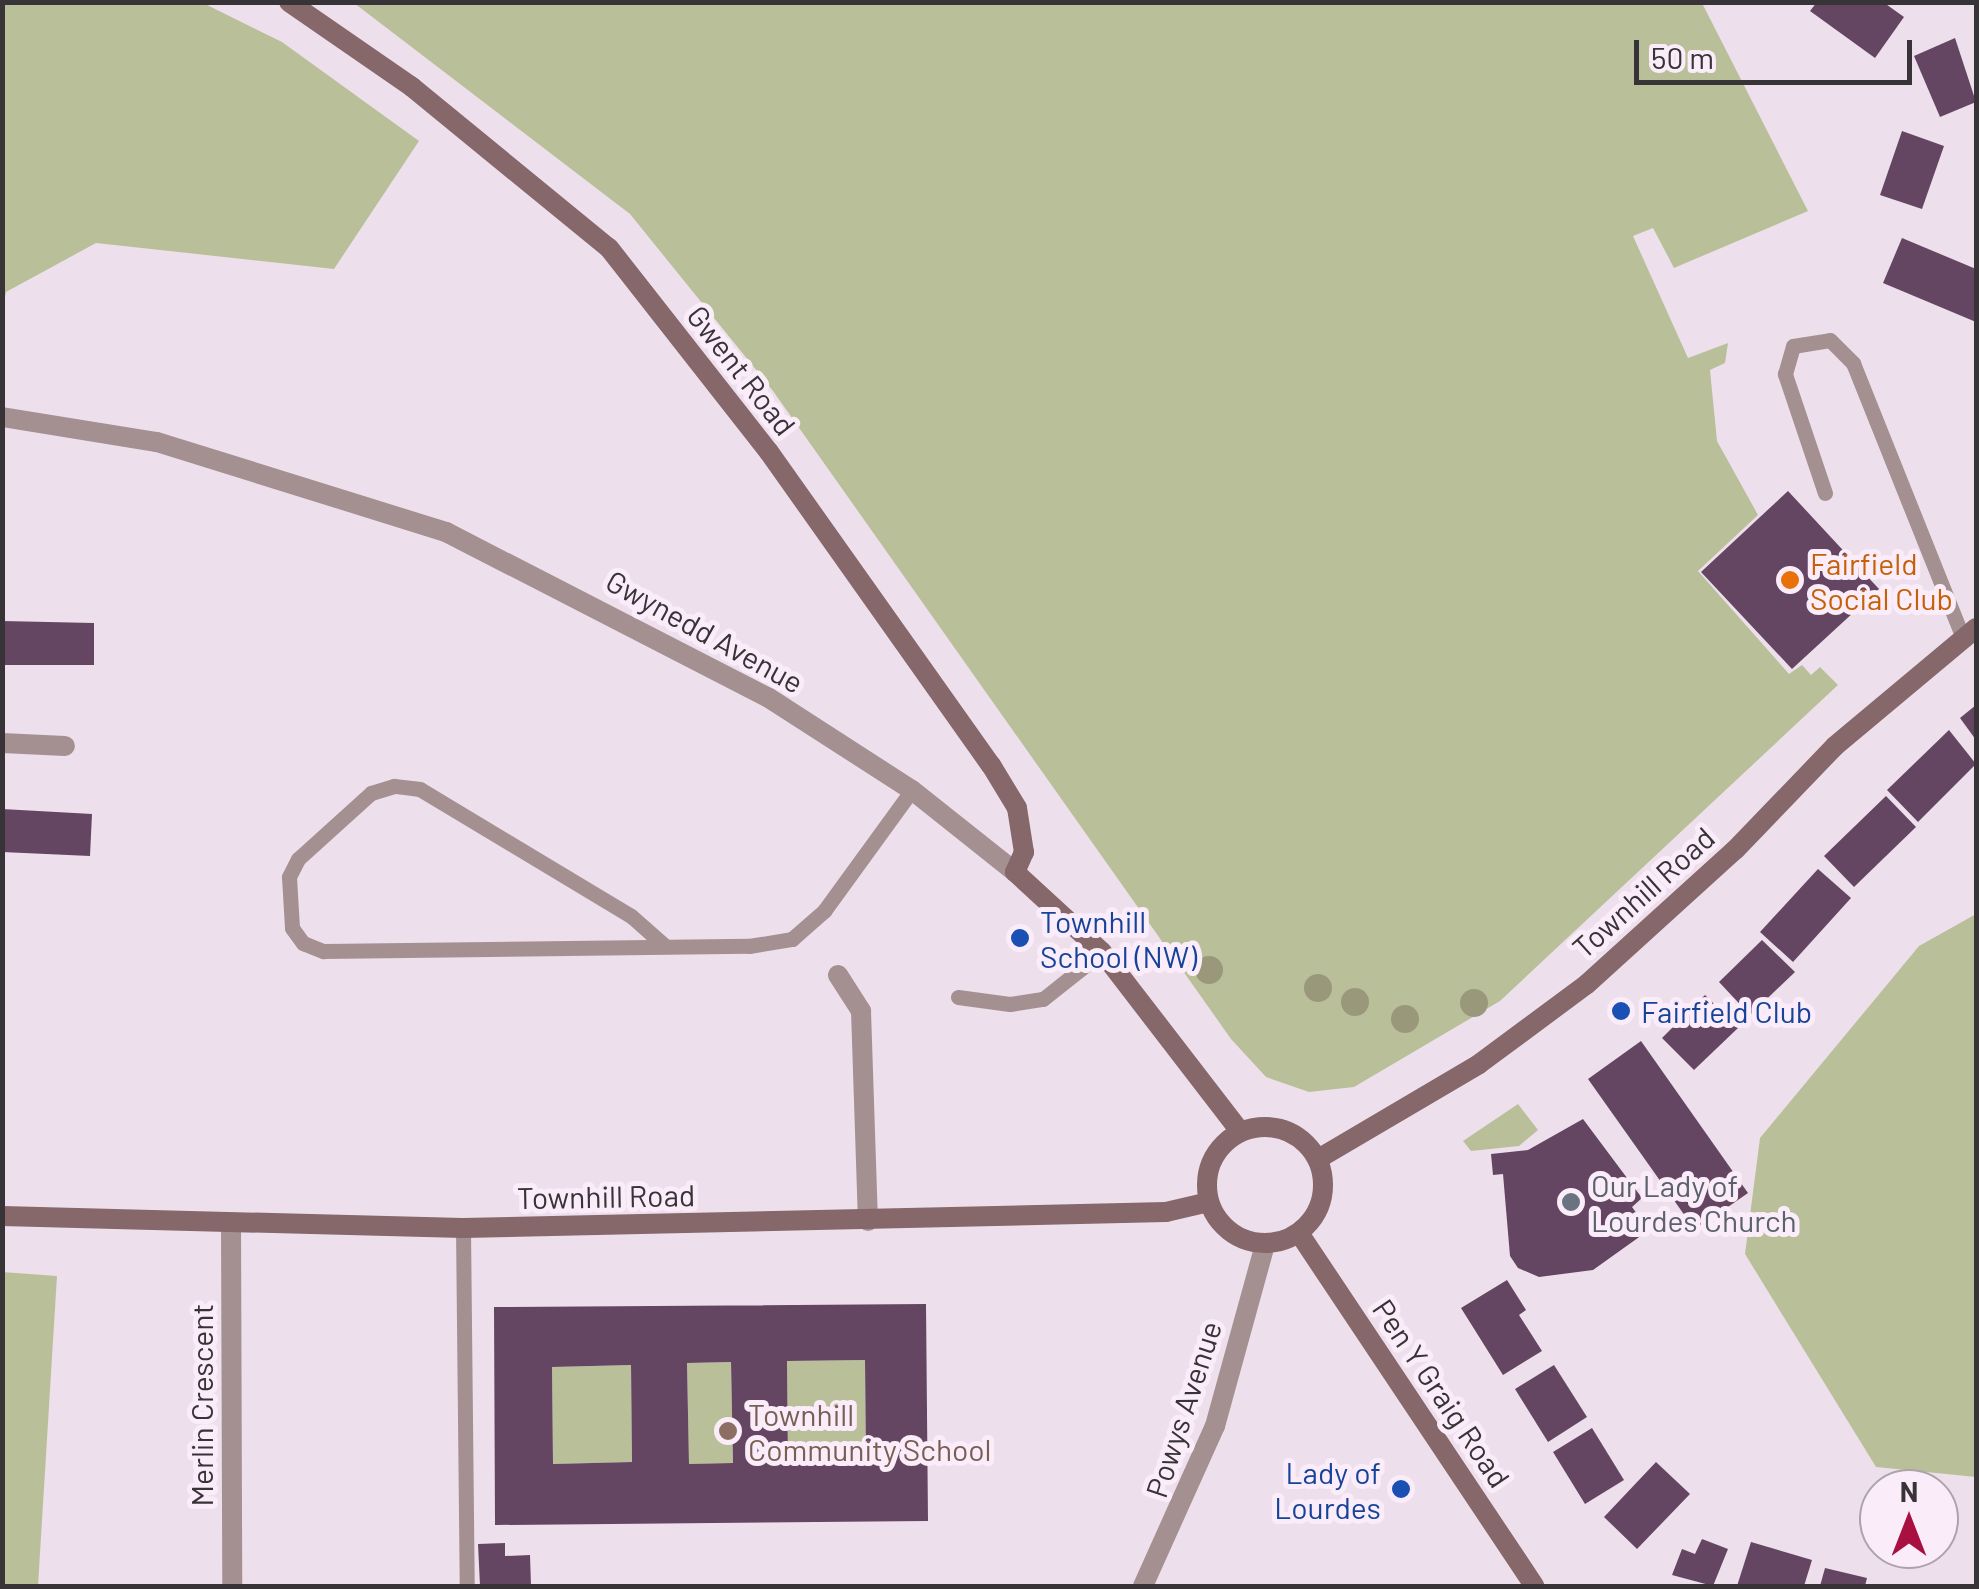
<!DOCTYPE html>
<style>
body{margin:0}
#map{position:relative;width:1979px;height:1589px;overflow:hidden;background:#ede0ec;font-family:Barlow,sans-serif}
div>[style]{position:absolute}
[style*='--x']{left:calc(var(--x)*1px);top:calc(var(--y)*1px);width:calc(var(--w)*1px);rotate:calc(var(--a)*1deg)}
.green>*{inset:0;background:#b9c099}
.building>*{inset:0;background:#644662}
.lane>*{height:15px;margin:-7.5px;padding:0 7.5px;transform-origin:7.5px;border-radius:7.5px;background:#a59091}
.street>*{height:20px;margin:-10px;padding:0 10px;transform-origin:10px;border-radius:10px;background:#a59091}
.secondary>*{height:20px;margin:-10px;padding:0 10px;transform-origin:10px;border-radius:10px;background:#86676a}
.secondary>.ring{margin:-10px;padding:0;box-sizing:content-box;background:none;border:20px solid #86676a;border-radius:50%}
.trees>*{width:28px;height:28px;margin:-14px;border-radius:50%;background:#9a987a}
.dots>*{width:28px;height:28px;translate:-50% -50%;box-sizing:border-box;border:5px solid #faedf9;border-radius:50%}
span{translate:-50% -50%;white-space:nowrap;text-align:center;line-height:1.15;-webkit-text-stroke:10px #faedf9;paint-order:stroke}
.street-label{font-size:30px;color:#383337}
.food-label{font-size:30px;color:#c56008}
.left{translate:0 -50%;text-align:left}
.transit-label{font-size:30px;color:#164399}
.right{translate:-100% -50%;text-align:right}
.worship-label{font-size:30px;color:#5b616d}
.education-label{font-size:30px;color:#785e54}
.frame{position:absolute;inset:0;border:5px solid #383337;pointer-events:none}
.north{position:absolute;left:1859px;top:1469px;width:100px;height:100px;box-sizing:border-box;background:#faedf9;border:2px solid #aca3ab;border-radius:50%;rotate:0deg;font-size:28px;font-weight:700;line-height:40px;text-align:center;color:#383337}
.north::after{content:'';display:block;margin:auto;width:35px;height:45px;background:#a71040;clip-path:polygon(50% 0,100% 100%,50% 72%,0 100%)}
.scale{position:absolute;left:1634px;top:40px;width:278px;height:45px;box-sizing:border-box;border:5px solid #383337;border-top:0;padding-left:12px;font-size:30px;line-height:35px;white-space:nowrap;color:#383337;-webkit-text-stroke:8px #faedf9;paint-order:stroke}
</style>
<div id="map">
<div class="green">
<i style="clip-path:polygon(3px 2px,203px 3px,282px 42px,419px 141px,334px 269px,96px 243px,6px 292px,3px 307px)"></i>
<i style="clip-path:polygon(354px 3px,1702px 3px,1808px 211px,1674px 268px,1653px 228px,1633px 236px,1688px 358px,1728px 343px,1725px 363px,1710px 370px,1717px 441px,1758px 515px,1698px 571px,1789px 674px,1802px 665px,1811px 675px,1820px 667px,1838px 685px,1500px 1001px,1354px 1087px,1309px 1092px,1266px 1077px,1231px 1039px,773px 391px,630px 214px)"></i>
<i style="clip-path:polygon(1976px 914px,1976px 1477px,1876px 1467px,1745px 1254px,1760px 1138px,1919px 946px)"></i>
<i style="clip-path:polygon(1518px 1104px,1538px 1130px,1519px 1146px,1471px 1151px,1463px 1141px)"></i>
<i style="clip-path:polygon(2px 1272px,57px 1276px,38px 1586px,3px 1586px)"></i>
<i style="clip-path:polygon(865px 1360px,866px 1463px,788px 1464px,787px 1361px)"></i>
<i style="clip-path:polygon(731px 1362px,733px 1463px,689px 1464px,687px 1363px)"></i>
<i style="clip-path:polygon(631px 1365px,632px 1462px,553px 1464px,552px 1367px)"></i>
</div>
<div class="building">
<i style="clip-path:polygon(1817px 2px,1883px 2px,1904px 17px,1875px 58px,1810px 11px)"></i>
<i style="clip-path:polygon(1955px 38px,1976px 102px,1940px 117px,1914px 56px)"></i>
<i style="clip-path:polygon(1902px 131px,1944px 146px,1922px 209px,1880px 195px)"></i>
<i style="clip-path:polygon(1902px 238px,1976px 269px,1976px 322px,1883px 283px)"></i>
<i style="clip-path:polygon(1788px 491px,1879px 589px,1792px 669px,1701px 572px)"></i>
<i style="clip-path:polygon(2px 621px,94px 623px,94px 665px,2px 665px)"></i>
<i style="clip-path:polygon(1976px 705px,1976px 740px,1960px 718px)"></i>
<i style="clip-path:polygon(1949px 730px,1976px 764px,1918px 822px,1887px 790px)"></i>
<i style="clip-path:polygon(1886px 796px,1916px 827px,1854px 887px,1824px 856px)"></i>
<i style="clip-path:polygon(2px 809px,92px 814px,90px 856px,2px 852px)"></i>
<i style="clip-path:polygon(1818px 869px,1851px 898px,1793px 962px,1760px 932px)"></i>
<i style="clip-path:polygon(1762px 940px,1795px 972px,1750px 1015px,1719px 982px)"></i>
<i style="clip-path:polygon(1705px 995px,1738px 1028px,1694px 1070px,1662px 1038px)"></i>
<i style="clip-path:polygon(1641px 1041px,1748px 1193px,1695px 1230px,1588px 1079px)"></i>
<i style="clip-path:polygon(1583px 1119px,1642px 1198px,1632px 1207px,1649px 1230px,1593px 1270px,1539px 1277px,1518px 1268px,1510px 1256px,1503px 1174px,1493px 1175px,1491px 1154px,1528px 1150px)"></i>
<i style="clip-path:polygon(1507px 1280px,1526px 1310px,1519px 1315px,1542px 1351px,1503px 1375px,1461px 1308px)"></i>
<i style="clip-path:polygon(evenodd,926px 1304px,928px 1521px,495px 1525px,494px 1307px,926px 1304px,865px 1360px,866px 1463px,788px 1464px,787px 1361px,865px 1360px,926px 1304px,731px 1362px,733px 1463px,689px 1464px,687px 1363px,731px 1362px,926px 1304px,631px 1365px,632px 1462px,553px 1464px,552px 1367px,631px 1365px)"></i>
<i style="clip-path:polygon(1554px 1365px,1587px 1417px,1548px 1442px,1515px 1389px)"></i>
<i style="clip-path:polygon(1592px 1428px,1624px 1480px,1585px 1504px,1553px 1452px)"></i>
<i style="clip-path:polygon(1656px 1462px,1690px 1494px,1637px 1549px,1604px 1517px)"></i>
<i style="clip-path:polygon(1702px 1539px,1728px 1549px,1713px 1586px,1672px 1575px,1682px 1549px,1695px 1554px)"></i>
<i style="clip-path:polygon(1751px 1542px,1812px 1560px,1804px 1586px,1737px 1586px)"></i>
<i style="clip-path:polygon(505px 1543px,505px 1556px,530px 1555px,531px 1586px,480px 1586px,478px 1544px)"></i>
<i style="clip-path:polygon(1825px 1568px,1867px 1578px,1865px 1586px,1820px 1586px)"></i>
</div>
<div class="lane">
<i style="--x:1825;--y:493;--w:126;--a:-108.6"></i>
<i style="--x:1785;--y:374;--w:29;--a:-74"></i>
<i style="--x:1793;--y:346;--w:37;--a:-9"></i>
<i style="--x:1830;--y:340;--w:33;--a:45"></i>
<i style="--x:1853;--y:363;--w:293;--a:68.2"></i>
<i style="--x:665;--y:946;--w:45;--a:-138.6"></i>
<i style="--x:631;--y:916;--w:246;--a:-149"></i>
<i style="--x:420;--y:789;--w:26;--a:-173"></i>
<i style="--x:394;--y:786;--w:24;--a:163"></i>
<i style="--x:371;--y:793;--w:98;--a:137.9"></i>
<i style="--x:298;--y:859;--w:20;--a:117"></i>
<i style="--x:289;--y:877;--w:51;--a:86.6"></i>
<i style="--x:292;--y:928;--w:19;--a:54"></i>
<i style="--x:303;--y:943;--w:22;--a:22"></i>
<i style="--x:323;--y:951;--w:426;--a:-0.7"></i>
<i style="--x:749;--y:946;--w:44;--a:-9.2"></i>
<i style="--x:792;--y:939;--w:43;--a:-41.2"></i>
<i style="--x:824;--y:911;--w:150;--a:-54"></i>
<i style="--x:958;--y:997;--w:52;--a:7.7"></i>
<i style="--x:1010;--y:1004;--w:33;--a:-9"></i>
<i style="--x:1043;--y:999;--w:75;--a:-38.5"></i>
<i style="--x:463;--y:1228;--w:358;--a:89.4"></i>
</div>
<div class="street">
<i style="--x:2;--y:417;--w:157;--a:9.2"></i>
<i style="--x:157;--y:442;--w:303;--a:17.3"></i>
<i style="--x:446;--y:532;--w:363;--a:27.2"></i>
<i style="--x:769;--y:698;--w:170;--a:32.8"></i>
<i style="--x:912;--y:790;--w:132;--a:38.5"></i>
<i style="--x:2;--y:743;--w:63;--a:2.7"></i>
<i style="--x:838;--y:975;--w:43;--a:57.4"></i>
<i style="--x:861;--y:1011;--w:210;--a:88.1"></i>
<i style="--x:231;--y:1223;--w:363;--a:89.8"></i>
<i style="--x:1143;--y:1586;--w:175;--a:-65.8"></i>
<i style="--x:1215;--y:1426;--w:189;--a:-74.6"></i>
</div>
<div class="secondary">
<i style="--x:289;--y:2;--w:150;--a:34.6"></i>
<i style="--x:412;--y:87;--w:254;--a:39.3"></i>
<i style="--x:609;--y:248;--w:259;--a:51.9"></i>
<i style="--x:769;--y:452;--w:384;--a:54.7"></i>
<i style="--x:991;--y:765;--w:50;--a:58.8"></i>
<i style="--x:1017;--y:808;--w:45;--a:81"></i>
<i style="--x:1024;--y:852;--w:22;--a:114"></i>
<i style="--x:1015;--y:872;--w:118;--a:42.6"></i>
<i style="--x:1102;--y:952;--w:226;--a:52.4"></i>
<i class="ring" style="left:1207px;top:1127px;width:96px;height:96px"></i>
<i style="--x:1318;--y:1159;--w:187;--a:-30.5"></i>
<i style="--x:1479;--y:1064;--w:134;--a:-36.5"></i>
<i style="--x:1587;--y:984;--w:200;--a:-42.2"></i>
<i style="--x:1735;--y:850;--w:144;--a:-46.1"></i>
<i style="--x:1835;--y:746;--w:184;--a:-39.9"></i>
<i style="--x:2;--y:1216;--w:461;--a:1.5"></i>
<i style="--x:463;--y:1228;--w:703;--a:-1.3"></i>
<i style="--x:1166;--y:1212;--w:44;--a:-13.1"></i>
<i style="--x:1299;--y:1233;--w:424;--a:56.3"></i>
</div>
<div class="trees">
<i style="left:1209px;top:970px"></i>
<i style="left:1318px;top:988px"></i>
<i style="left:1355px;top:1002px"></i>
<i style="left:1474px;top:1003px"></i>
<i style="left:1405px;top:1019px"></i>
</div>
<div class="dots">
<i style="left:1790px;top:580px;background:#e8710a"></i>
<i style="left:1020px;top:938px;background:#1a4fb4"></i>
<i style="left:1621px;top:1011px;background:#1a4fb4"></i>
<i style="left:1571px;top:1202px;background:#6b7280"></i>
<i style="left:728px;top:1431px;background:#8d6e63"></i>
<i style="left:1401px;top:1489px;background:#1a4fb4"></i>
</div>
<div class="street-label">
<span style="left:742px;top:370px;rotate:52deg">Gwent Road</span>
<span style="left:705px;top:631px;rotate:29deg">Gwynedd Avenue</span>
<span style="left:1643px;top:892px;rotate:-42deg">Townhill Road</span>
<span style="left:606px;top:1196px;rotate:-1deg">Townhill Road</span>
<span style="left:1442px;top:1393px;rotate:56deg">Pen Y Graig Road</span>
<span style="left:201px;top:1405px;rotate:-90deg">Merlin Crescent</span>
<span style="left:1183px;top:1409px;rotate:-72deg">Powys Avenue</span>
</div>
<div class="food-label">
<span class="left" style="left:1810px;top:580px">Fairfield<br>Social Club</span>
</div>
<div class="transit-label">
<span class="left" style="left:1040px;top:938px">Townhill<br>School (NW)</span>
<span class="left" style="left:1641px;top:1011px">Fairfield Club</span>
<span class="right" style="left:1381px;top:1489px">Lady of<br>Lourdes</span>
</div>
<div class="worship-label">
<span class="left" style="left:1591px;top:1202px">Our Lady of<br>Lourdes Church</span>
</div>
<div class="education-label">
<span class="left" style="left:748px;top:1431px">Townhill<br>Community School</span>
</div>
<div class="frame"></div>
<div class="north">N</div>
<div class="scale">50 m</div>
</div>
